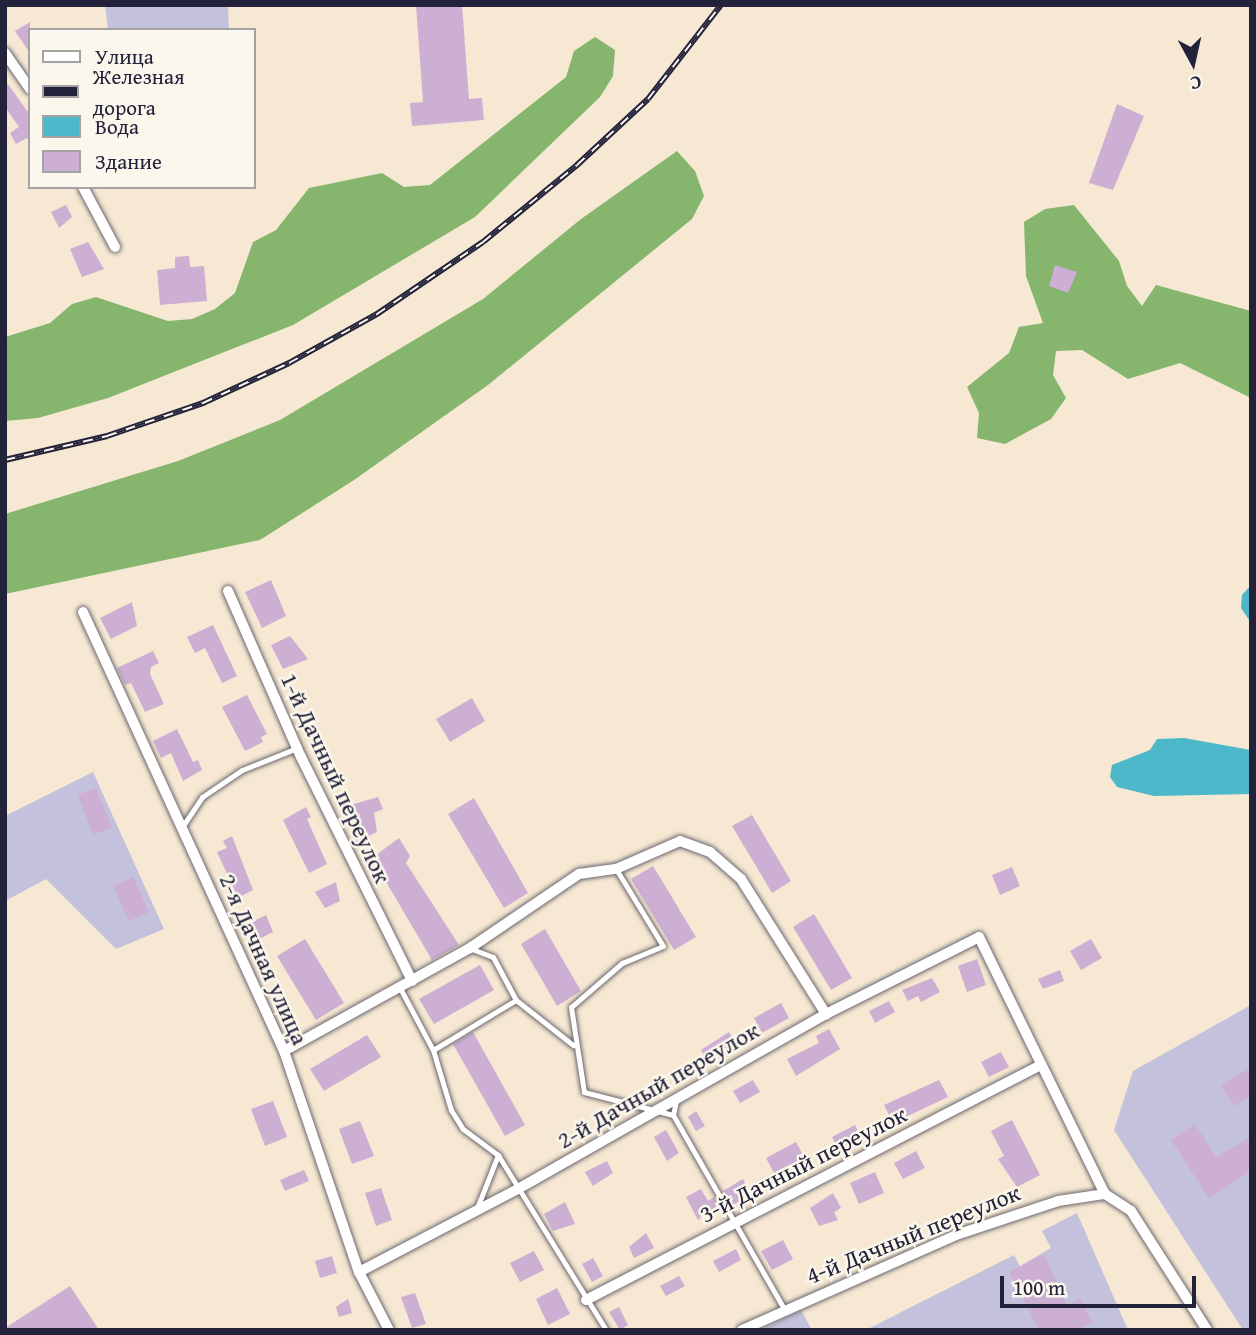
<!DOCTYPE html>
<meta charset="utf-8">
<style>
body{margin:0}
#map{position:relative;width:1256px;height:1335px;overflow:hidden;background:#f6e8d2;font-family:"Gentium Book Plus",serif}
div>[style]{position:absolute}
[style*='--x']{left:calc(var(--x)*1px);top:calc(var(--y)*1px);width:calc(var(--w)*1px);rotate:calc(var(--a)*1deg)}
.industrial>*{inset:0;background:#c3c1dc}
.forest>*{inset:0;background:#86b56e}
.water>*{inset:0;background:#4db8c9}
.building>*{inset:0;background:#cdafd4}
.roads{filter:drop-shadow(0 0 2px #6c6770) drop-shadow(0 0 2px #6c6770)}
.service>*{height:5px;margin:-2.5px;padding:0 2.5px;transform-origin:2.5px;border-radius:2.5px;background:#fff}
.minor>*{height:10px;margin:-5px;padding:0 5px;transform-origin:5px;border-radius:5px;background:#fff}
.rail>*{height:6px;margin-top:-3px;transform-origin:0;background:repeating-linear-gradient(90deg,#fbf7ec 0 10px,#22223b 0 20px);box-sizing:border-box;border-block:2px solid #22223b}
span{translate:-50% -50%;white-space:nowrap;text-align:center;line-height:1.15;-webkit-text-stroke:5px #fbf7ec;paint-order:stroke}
.street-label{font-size:24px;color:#22223b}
.frame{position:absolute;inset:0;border:7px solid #22223b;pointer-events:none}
.legend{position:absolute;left:28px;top:28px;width:228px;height:161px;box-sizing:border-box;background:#fbf7ec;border:2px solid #a4a2a5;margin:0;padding:9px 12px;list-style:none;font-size:21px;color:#22223b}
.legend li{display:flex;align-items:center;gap:14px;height:35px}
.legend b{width:35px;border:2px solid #a4a2a5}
.north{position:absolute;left:1158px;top:28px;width:70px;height:70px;-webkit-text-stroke:5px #fbf7ec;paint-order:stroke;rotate:172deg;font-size:19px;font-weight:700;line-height:28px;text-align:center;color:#22223b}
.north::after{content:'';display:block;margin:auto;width:24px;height:32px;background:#22223b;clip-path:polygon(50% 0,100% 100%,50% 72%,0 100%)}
.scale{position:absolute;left:1000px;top:1276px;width:196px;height:32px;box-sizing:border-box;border:4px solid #22223b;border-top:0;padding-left:9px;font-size:21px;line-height:24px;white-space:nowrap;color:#22223b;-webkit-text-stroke:5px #fbf7ec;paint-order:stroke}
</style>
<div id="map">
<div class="industrial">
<i style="clip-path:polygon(105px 5px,228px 5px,229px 30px,108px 30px)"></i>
<i style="clip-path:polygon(93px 772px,164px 929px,116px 949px,46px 879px,5px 901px,5px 816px)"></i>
<i style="clip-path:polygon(1251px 1005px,1251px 1330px,1243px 1330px,1114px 1130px,1133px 1071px)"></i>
<i style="clip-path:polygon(1077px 1213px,1128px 1330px,866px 1330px,1014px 1255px,1020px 1266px,1051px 1248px,1042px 1231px)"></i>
<i style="clip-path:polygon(801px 1310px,812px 1330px,761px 1330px)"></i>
</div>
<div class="forest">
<i style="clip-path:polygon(595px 37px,615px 50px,613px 76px,600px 97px,475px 217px,293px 325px,108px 398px,38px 418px,5px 421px,5px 337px,50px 323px,72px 304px,96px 297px,168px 321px,192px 319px,215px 309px,235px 293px,253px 242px,276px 230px,309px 188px,382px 173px,404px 187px,430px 185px,566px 77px,574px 51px)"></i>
<i style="clip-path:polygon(677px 151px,695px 171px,704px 196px,692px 219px,488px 385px,354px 480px,260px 540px,5px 594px,5px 514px,178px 461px,280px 420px,483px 299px,581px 219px)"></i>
<i style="clip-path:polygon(1074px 205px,1119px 261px,1127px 286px,1142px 306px,1156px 285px,1251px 311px,1251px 398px,1180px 363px,1128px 379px,1082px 350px,1056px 351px,1053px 375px,1066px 398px,1051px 419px,1005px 444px,977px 438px,979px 413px,967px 387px,1009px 353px,1019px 327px,1043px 323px,1026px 276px,1024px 222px,1045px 209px)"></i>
</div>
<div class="water">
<i style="clip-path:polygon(1251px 585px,1251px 623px,1241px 608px,1242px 595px)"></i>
<i style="clip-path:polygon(1184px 738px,1251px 750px,1251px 794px,1154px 796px,1117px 787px,1110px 777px,1112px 765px,1150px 750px,1157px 739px)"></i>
</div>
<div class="building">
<i style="clip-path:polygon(416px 5px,462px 5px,469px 99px,482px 98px,484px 120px,412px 126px,410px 103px,423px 102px)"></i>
<i style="clip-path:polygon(30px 22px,30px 53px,15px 31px)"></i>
<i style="clip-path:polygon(5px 80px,30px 115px,30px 142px,27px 138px,16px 144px,10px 133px,19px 127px,5px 107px)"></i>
<i style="clip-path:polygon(1117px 104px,1144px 116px,1113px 190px,1089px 183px)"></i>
<i style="clip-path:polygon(66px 205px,72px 217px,59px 228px,51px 212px)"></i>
<i style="clip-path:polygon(88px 242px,104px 269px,82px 277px,70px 249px)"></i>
<i style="clip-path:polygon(189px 256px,190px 267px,204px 266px,207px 301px,160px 305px,157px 270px,175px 268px,175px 257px)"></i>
<i style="clip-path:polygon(1055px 265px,1077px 272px,1068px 293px,1049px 286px)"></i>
<i style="clip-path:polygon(271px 580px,286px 616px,262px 628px,245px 592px)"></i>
<i style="clip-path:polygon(132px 602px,137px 626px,111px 639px,100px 618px)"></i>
<i style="clip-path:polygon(213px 625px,237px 676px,222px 683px,205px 648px,195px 653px,187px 637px)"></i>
<i style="clip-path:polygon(290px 636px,308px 659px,283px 669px,271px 645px)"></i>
<i style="clip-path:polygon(153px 651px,159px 663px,151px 667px,150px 674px,164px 704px,145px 712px,131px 683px,125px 685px,117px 668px)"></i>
<i style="clip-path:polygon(247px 695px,267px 734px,261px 737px,263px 742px,245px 751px,222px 707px)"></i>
<i style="clip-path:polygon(472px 698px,485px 721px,450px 742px,436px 719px)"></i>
<i style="clip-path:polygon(177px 729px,193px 762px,198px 760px,202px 770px,183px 781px,171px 753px,161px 758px,153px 741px)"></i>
<i style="clip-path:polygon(96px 788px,112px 827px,93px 835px,78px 795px)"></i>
<i style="clip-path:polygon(378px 797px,383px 809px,374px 813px,377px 832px,356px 842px,351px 831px,358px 828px,347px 806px)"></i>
<i style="clip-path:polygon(474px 798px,528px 893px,504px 908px,448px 814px)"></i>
<i style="clip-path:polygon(306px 807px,311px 817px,307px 819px,327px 864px,309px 873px,283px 820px)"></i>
<i style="clip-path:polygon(752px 815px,791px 881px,772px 893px,732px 826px)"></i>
<i style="clip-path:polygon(232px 836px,253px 890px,238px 898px,217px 852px,227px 848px,223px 841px)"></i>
<i style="clip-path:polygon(399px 838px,410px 856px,406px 863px,459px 945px,432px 960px,372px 858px)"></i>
<i style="clip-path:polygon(653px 866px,696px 937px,674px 950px,631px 879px)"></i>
<i style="clip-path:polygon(1012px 867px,1020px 886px,1000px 895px,992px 875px)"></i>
<i style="clip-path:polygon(133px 877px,149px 912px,129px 921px,113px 886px)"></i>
<i style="clip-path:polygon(336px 882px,340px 901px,325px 908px,315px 892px)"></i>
<i style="clip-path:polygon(814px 914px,852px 978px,831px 990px,793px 927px)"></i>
<i style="clip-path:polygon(266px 915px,273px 932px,255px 941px,247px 924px)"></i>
<i style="clip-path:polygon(545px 929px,581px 991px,557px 1006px,521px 944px)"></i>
<i style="clip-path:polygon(305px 939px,344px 1003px,316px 1020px,277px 956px)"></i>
<i style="clip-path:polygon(1091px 939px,1102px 958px,1081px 970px,1070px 951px)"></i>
<i style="clip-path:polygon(977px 959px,986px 985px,967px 992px,958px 966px)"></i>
<i style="clip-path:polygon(480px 965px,494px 990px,434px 1024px,419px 999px)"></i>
<i style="clip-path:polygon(1060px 970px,1064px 981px,1043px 989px,1038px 979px)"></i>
<i style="clip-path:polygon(932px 978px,940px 992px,921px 1002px,918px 996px,908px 1001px,902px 990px)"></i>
<i style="clip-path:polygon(889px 1001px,895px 1012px,875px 1023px,869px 1011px)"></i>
<i style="clip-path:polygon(781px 1003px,789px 1018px,762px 1033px,754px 1018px)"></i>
<i style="clip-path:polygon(829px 1029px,840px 1049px,796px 1076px,787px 1059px,819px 1043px,816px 1036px)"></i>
<i style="clip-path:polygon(473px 1032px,525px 1125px,505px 1136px,453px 1044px)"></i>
<i style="clip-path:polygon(729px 1032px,738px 1047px,710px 1064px,701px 1050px)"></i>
<i style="clip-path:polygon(367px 1035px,381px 1057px,324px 1091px,310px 1069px)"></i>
<i style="clip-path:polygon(1001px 1052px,1009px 1067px,989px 1077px,981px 1062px)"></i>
<i style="clip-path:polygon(1251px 1067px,1251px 1095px,1234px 1106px,1221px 1085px)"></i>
<i style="clip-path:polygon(753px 1080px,760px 1092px,740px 1103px,733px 1091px)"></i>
<i style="clip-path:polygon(939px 1080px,948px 1097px,893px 1123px,884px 1105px)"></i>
<i style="clip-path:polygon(273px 1101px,287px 1137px,265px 1146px,251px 1109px)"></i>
<i style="clip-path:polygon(696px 1111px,705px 1126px,696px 1131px,688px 1117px)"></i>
<i style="clip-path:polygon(1012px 1120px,1040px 1175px,1017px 1187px,998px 1159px,1004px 1156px,991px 1131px)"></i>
<i style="clip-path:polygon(360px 1121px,374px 1156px,352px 1164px,339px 1129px)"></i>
<i style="clip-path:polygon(1195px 1124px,1216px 1157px,1251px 1137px,1251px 1171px,1209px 1198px,1171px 1140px)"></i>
<i style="clip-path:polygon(855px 1125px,861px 1137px,838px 1149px,832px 1137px)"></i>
<i style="clip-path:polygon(666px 1130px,679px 1153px,667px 1161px,654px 1137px)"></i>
<i style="clip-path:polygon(796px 1142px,811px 1170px,799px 1176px,787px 1166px,774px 1173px,766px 1158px)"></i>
<i style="clip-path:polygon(916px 1151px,925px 1168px,903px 1179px,894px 1163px)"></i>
<i style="clip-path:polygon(607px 1161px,613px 1173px,593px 1186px,585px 1172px)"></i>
<i style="clip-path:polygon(304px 1170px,309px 1181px,285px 1191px,280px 1180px)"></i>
<i style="clip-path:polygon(875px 1172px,884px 1193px,859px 1204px,850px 1183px)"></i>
<i style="clip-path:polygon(743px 1179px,751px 1195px,731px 1206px,723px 1191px)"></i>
<i style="clip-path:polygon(381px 1188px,392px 1220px,376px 1226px,365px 1193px)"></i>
<i style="clip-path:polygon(701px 1189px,708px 1201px,714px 1197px,720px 1209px,698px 1220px,686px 1197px)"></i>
<i style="clip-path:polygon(833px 1193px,841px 1208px,834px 1212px,838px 1220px,819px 1226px,810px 1208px)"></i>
<i style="clip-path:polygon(565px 1202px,575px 1224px,553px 1231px,544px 1214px)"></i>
<i style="clip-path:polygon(646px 1233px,654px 1248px,634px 1258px,629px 1247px)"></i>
<i style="clip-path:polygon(783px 1240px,793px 1259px,772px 1270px,761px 1251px)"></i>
<i style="clip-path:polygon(736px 1249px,741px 1260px,719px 1272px,713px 1261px)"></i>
<i style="clip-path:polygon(534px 1251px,544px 1270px,520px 1282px,510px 1263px)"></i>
<i style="clip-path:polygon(1044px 1254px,1067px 1306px,1080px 1299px,1092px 1322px,1078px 1330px,1039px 1330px,1009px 1272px)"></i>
<i style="clip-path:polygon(332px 1256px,337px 1273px,320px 1278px,315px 1261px)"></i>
<i style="clip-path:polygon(593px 1258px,603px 1276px,592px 1282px,582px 1264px)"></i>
<i style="clip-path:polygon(679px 1276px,685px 1286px,666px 1296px,660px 1286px)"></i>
<i style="clip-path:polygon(70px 1286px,99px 1330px,5px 1330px,5px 1328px)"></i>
<i style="clip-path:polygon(557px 1288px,570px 1314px,548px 1325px,536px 1299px)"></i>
<i style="clip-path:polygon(415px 1293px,426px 1324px,412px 1328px,401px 1297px)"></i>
<i style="clip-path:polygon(348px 1299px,352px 1313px,339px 1317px,336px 1307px)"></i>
<i style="clip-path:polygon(619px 1307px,628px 1325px,620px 1330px,609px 1312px)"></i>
</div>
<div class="roads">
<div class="service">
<i style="--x:182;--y:827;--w:36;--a:-56"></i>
<i style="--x:202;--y:797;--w:48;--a:-34"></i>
<i style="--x:242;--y:770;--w:59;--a:-21.8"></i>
<i style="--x:616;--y:869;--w:90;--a:58.6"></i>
<i style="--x:663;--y:946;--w:44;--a:157.5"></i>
<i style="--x:622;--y:963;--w:67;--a:139.2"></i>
<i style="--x:571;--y:1007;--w:86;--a:81.3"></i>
<i style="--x:584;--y:1092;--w:92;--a:14.5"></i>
<i style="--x:472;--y:949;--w:22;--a:21"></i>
<i style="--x:493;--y:957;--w:49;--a:61.9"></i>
<i style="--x:516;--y:1000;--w:73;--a:38.3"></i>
<i style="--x:400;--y:988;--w:70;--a:62"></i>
<i style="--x:433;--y:1050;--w:63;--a:73.3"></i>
<i style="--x:451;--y:1110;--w:22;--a:58"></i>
<i style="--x:463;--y:1129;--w:44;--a:36.6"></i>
<i style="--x:498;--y:1155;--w:206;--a:58.3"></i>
<i style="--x:433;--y:1050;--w:97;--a:-31.1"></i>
<i style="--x:676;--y:1101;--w:14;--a:102"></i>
<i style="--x:673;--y:1115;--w:224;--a:60.2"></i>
<i style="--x:477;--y:1208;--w:57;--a:-68.4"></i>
</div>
<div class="minor">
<i style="--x:5;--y:53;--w:44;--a:55.2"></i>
<i style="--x:83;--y:187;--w:68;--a:61.9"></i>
<i style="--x:228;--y:591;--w:181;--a:66.3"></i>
<i style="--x:301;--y:757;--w:250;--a:63.6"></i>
<i style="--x:83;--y:612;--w:483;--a:65.4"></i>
<i style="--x:284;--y:1051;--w:233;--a:71.3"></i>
<i style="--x:359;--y:1272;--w:65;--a:62.7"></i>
<i style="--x:284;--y:1051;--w:213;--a:-29"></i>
<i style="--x:470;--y:948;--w:132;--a:-34.2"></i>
<i style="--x:579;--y:874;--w:37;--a:-8"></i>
<i style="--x:616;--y:869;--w:70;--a:-23.6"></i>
<i style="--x:680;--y:841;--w:32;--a:20"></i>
<i style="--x:710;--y:852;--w:41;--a:41.1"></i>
<i style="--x:741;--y:879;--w:160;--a:57.8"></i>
<i style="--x:359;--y:1272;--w:179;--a:-27.6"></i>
<i style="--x:518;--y:1189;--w:354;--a:-29.6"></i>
<i style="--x:826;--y:1014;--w:171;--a:-26.7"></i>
<i style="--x:979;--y:937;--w:286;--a:63.9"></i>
<i style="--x:1105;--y:1194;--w:31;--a:33"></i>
<i style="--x:1131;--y:1211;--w:141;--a:57.4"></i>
<i style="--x:586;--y:1300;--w:510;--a:-27.32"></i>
<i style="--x:742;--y:1330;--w:237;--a:-23.9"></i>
<i style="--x:959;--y:1234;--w:104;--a:-18.4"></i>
<i style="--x:1058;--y:1201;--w:48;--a:-8.5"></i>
</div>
</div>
<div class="rail">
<i style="--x:5;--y:460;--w:105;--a:-13.2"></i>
<i style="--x:107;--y:436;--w:102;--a:-19"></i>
<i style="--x:203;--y:403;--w:95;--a:-24.9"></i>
<i style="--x:289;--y:363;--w:101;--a:-29.1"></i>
<i style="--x:377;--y:314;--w:128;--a:-34.2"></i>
<i style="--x:483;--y:242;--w:122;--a:-39.3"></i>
<i style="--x:577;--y:165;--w:97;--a:-42.9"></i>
<i style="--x:648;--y:99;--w:119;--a:-52.2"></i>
</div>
<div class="street-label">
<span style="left:336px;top:778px;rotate:65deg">1-й Дачный переулок</span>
<span style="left:264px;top:959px;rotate:66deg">2-я Дачная улица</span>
<span style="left:658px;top:1085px;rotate:-30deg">2-й Дачный переулок</span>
<span style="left:803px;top:1164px;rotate:-27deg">3-й Дачный переулок</span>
<span style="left:913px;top:1234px;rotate:-22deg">4-й Дачный переулок</span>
</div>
<div class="frame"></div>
<ul class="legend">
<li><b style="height:9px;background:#fff"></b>Улица</li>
<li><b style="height:9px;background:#22223b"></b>Железная дорога</li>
<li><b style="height:19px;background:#4db8c9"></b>Вода</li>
<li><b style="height:19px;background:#cdafd4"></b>Здание</li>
</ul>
<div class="north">С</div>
<div class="scale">100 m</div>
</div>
